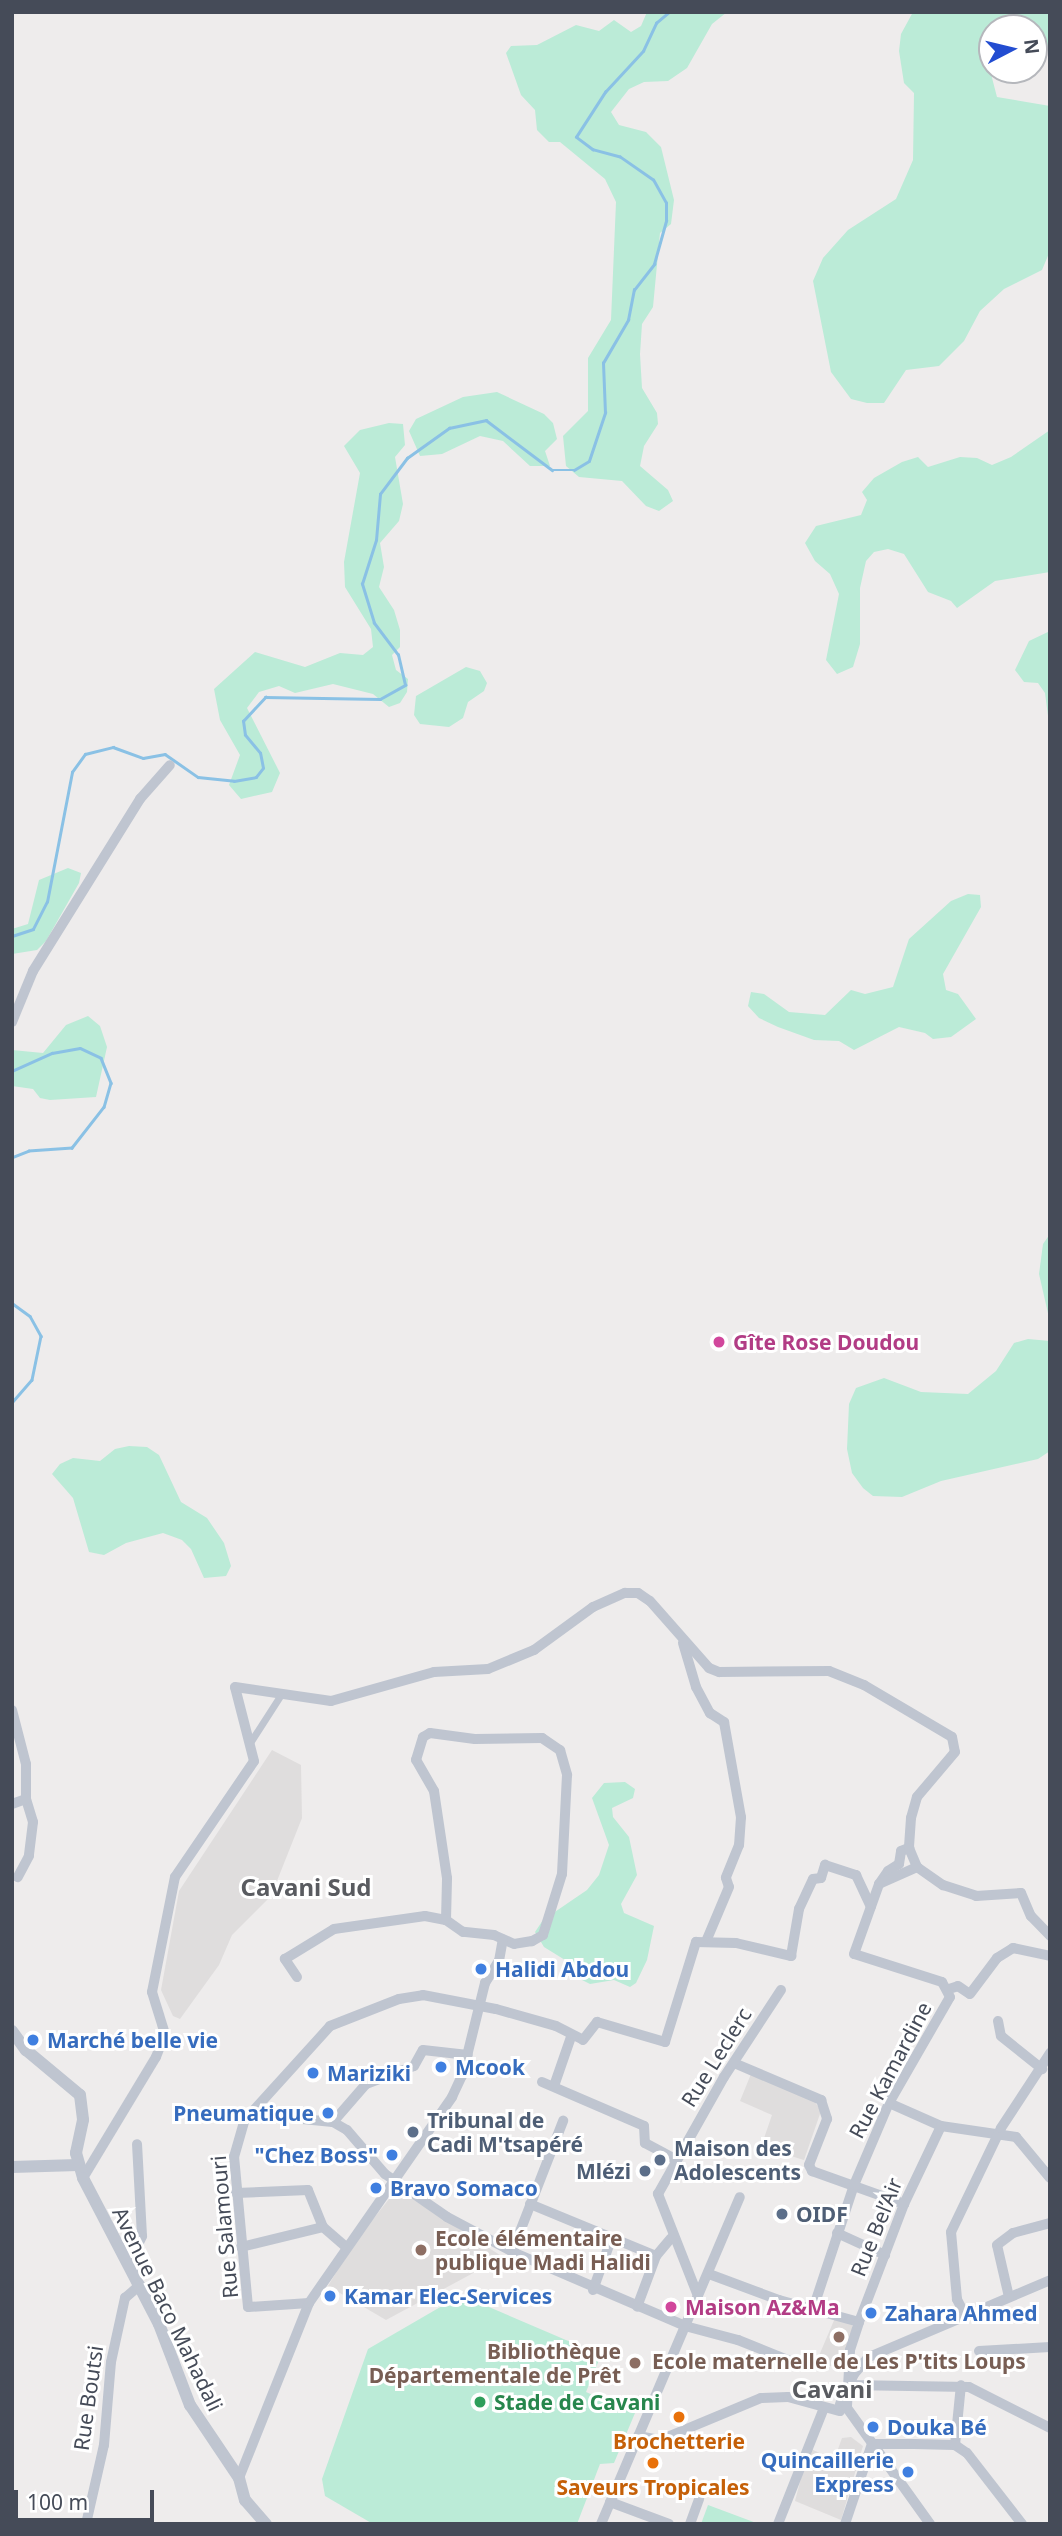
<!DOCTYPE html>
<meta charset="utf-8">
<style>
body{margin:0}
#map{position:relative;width:1062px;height:2536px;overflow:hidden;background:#eeecec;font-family:"Noto Sans",sans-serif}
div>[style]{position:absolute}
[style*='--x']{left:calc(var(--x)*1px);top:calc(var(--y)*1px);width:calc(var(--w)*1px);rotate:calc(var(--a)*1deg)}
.education>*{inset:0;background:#dfdddd}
.green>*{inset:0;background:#bbebd7}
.stream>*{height:2.5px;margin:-1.25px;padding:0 1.25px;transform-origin:1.25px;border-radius:1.25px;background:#8ac1e5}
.pedestrian>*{height:7px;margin:-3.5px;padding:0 3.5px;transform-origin:3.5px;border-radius:3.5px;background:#bfc5d0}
.minor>*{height:10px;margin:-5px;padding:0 5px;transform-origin:5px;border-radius:5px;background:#bfc5d0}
.tertiary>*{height:12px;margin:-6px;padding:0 6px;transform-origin:6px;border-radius:6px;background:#bfc5d0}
.dots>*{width:19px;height:19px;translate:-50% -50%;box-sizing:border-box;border:4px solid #fff;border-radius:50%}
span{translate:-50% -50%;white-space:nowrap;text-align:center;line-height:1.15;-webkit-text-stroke:6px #fff;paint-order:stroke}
.hotel-label{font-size:21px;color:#b23c85;font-weight:700}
.left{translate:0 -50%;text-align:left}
.shop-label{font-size:21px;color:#366cbe;font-weight:700}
.right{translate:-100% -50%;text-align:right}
.street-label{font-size:21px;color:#454b58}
.service-label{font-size:21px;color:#4e5e75;font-weight:700}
.education-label{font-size:21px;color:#785e54;font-weight:700}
.leisure-label{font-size:21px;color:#27864d;font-weight:700}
.food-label{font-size:21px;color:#c56008;font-weight:700}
.quarter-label{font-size:24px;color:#595b60;font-weight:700}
.frame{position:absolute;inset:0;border:14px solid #454b58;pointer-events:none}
.north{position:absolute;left:978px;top:14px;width:70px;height:70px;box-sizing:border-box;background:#fff;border:2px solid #b5b7bc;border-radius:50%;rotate:83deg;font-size:19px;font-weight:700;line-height:28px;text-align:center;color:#454b58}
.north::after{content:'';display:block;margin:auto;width:24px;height:32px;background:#234dd1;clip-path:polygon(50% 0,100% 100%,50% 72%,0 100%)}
.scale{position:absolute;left:14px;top:2490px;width:140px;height:32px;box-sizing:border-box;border:4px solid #454b58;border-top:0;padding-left:9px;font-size:21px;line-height:24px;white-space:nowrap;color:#454b58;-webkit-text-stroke:5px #fff;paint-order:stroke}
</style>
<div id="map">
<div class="education">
<i style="clip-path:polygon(272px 1750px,301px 1765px,302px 1818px,271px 1896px,232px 1935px,219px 1965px,180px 2019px,173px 2016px,161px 1990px,179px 1891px)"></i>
<i style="clip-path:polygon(751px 2074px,815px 2102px,821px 2111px,804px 2160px,761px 2147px,772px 2115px,740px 2101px)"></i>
<i style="clip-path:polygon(397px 2189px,503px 2257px,386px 2320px,328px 2286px,354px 2243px)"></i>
<i style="clip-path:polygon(835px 2318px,851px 2322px,853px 2328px,841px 2367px,815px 2365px)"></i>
<i style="clip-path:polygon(851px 2437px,863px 2446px,841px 2520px,795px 2501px,809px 2448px,834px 2460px,842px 2438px)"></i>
</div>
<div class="green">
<i style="clip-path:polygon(647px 12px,727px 12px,712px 24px,687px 68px,668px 81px,644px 82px,629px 89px,611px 112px,619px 125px,646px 132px,661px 147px,674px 200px,671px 224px,660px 233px,653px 307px,642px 324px,640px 354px,642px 388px,657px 413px,658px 424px,644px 446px,640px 466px,668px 490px,673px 501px,659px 511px,646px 506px,622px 481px,579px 477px,566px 466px,563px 436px,588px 411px,588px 358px,611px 320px,616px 202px,605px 179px,560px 142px,549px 142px,537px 130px,535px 110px,521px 95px,506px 53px,511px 46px,537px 45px,576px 25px,599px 31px,614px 20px,631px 32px,641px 26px)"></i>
<i style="clip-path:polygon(913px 12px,1050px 12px,1050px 48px,1034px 50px,1034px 28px,992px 28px,991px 74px,997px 97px,1050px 106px,1050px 251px,1042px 270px,1004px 289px,980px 311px,964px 341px,939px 366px,906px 370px,884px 403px,867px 403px,851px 399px,831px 372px,813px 281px,823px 258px,848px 230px,896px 199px,913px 160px,914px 93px,904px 83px,899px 51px,901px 34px)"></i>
<i style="clip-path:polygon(497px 392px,544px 414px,553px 423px,557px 439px,545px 451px,550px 466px,530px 466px,503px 441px,480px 436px,442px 454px,420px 456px,409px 431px,416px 419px,463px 397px)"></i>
<i style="clip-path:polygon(389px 423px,403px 424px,405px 445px,395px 457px,403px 504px,399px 521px,380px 543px,384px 567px,379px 587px,394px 610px,400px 630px,400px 647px,392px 655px,396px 670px,408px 679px,407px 692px,400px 703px,389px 707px,373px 694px,333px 684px,295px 693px,279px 686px,259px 692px,247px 708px,280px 773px,272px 792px,241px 799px,229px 785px,240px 755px,220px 720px,214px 689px,255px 652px,305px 667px,340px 653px,363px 655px,373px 647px,371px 629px,345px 587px,344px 562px,360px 473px,344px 446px,360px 430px)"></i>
<i style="clip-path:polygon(1050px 430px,1050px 572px,995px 581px,957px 608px,951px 601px,928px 592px,904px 554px,888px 549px,874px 552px,866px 561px,860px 588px,860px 644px,853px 667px,837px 674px,826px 660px,839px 594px,830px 574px,815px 561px,805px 543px,816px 526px,861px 515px,867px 500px,862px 492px,874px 478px,902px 462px,918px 457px,928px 467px,960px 457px,977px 458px,992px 465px,1011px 457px)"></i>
<i style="clip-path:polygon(1050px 631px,1050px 731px,1045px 693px,1038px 683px,1024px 682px,1015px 670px,1029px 641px)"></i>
<i style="clip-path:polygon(466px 667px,480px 671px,487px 683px,484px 691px,468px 702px,463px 718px,449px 727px,420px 724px,414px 715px,416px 696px)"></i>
<i style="clip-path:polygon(68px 868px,81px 873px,79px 883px,46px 941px,37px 950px,12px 954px,12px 929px,28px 924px,39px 880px)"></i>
<i style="clip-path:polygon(968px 894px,980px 895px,981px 907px,943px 974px,946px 990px,958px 994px,976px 1019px,951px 1037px,933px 1039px,925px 1033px,899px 1027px,854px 1050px,839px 1041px,814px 1040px,778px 1027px,759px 1018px,748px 1006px,751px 992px,764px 994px,789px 1012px,825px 1015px,851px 990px,865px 994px,893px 987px,909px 939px,951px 901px)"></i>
<i style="clip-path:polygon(88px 1016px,100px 1026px,107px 1047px,96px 1097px,50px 1100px,40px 1098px,33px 1089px,12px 1086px,12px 1050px,43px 1053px,66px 1025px)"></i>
<i style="clip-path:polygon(1050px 1234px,1050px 1322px,1039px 1274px,1043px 1244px)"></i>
<i style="clip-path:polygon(1028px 1339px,1050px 1341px,1050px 1451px,1038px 1459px,941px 1481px,902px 1497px,873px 1496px,863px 1488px,852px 1473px,847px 1449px,849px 1404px,856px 1388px,884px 1378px,921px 1392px,968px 1394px,996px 1371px,1014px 1343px)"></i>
<i style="clip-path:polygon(129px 1446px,147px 1447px,159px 1455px,181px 1502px,207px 1518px,224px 1543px,231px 1566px,226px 1576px,204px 1578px,191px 1549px,182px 1540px,163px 1533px,126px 1543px,104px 1555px,89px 1552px,73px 1498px,52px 1474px,60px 1464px,73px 1458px,100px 1461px,115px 1449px)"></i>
<i style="clip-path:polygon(625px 1782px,635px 1789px,633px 1798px,612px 1808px,613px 1817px,629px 1837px,637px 1875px,621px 1904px,624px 1913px,654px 1926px,647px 1960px,636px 1983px,630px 1987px,614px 1980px,590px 1984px,572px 1975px,565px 1960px,544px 1947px,535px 1932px,543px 1920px,587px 1890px,599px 1875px,609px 1845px,592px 1798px,604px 1783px)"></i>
<i style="clip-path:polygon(461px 2295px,601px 2355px,586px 2392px,635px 2413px,614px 2463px,600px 2464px,577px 2524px,373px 2524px,325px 2496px,322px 2479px,368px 2349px)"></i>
<i style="clip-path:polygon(708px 2505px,759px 2524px,701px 2524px)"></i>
</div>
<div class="stream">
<i style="--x:12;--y:936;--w:22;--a:-18"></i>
<i style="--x:33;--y:929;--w:30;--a:-63"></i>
<i style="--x:47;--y:902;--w:132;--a:-79.1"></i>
<i style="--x:72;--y:772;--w:22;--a:-54"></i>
<i style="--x:85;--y:754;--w:29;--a:-14"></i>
<i style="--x:113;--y:747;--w:32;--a:20"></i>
<i style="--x:143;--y:758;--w:22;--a:-10"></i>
<i style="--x:165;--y:754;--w:40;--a:34.9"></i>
<i style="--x:198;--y:777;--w:36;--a:6"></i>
<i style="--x:234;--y:781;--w:22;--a:-10"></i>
<i style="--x:256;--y:777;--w:11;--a:-52"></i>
<i style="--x:263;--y:768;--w:15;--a:-101"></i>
<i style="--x:260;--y:753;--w:23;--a:-130"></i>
<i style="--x:245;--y:735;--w:14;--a:-98"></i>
<i style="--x:243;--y:721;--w:33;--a:-47"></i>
<i style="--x:265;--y:697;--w:115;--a:1"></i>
<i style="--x:380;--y:699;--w:29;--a:-29"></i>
<i style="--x:405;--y:685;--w:31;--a:-103"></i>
<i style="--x:398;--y:655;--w:40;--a:-127"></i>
<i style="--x:374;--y:623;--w:41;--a:-107.1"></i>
<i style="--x:362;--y:584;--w:46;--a:-72.3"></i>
<i style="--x:376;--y:540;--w:46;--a:-85"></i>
<i style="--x:380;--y:494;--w:45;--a:-53.1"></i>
<i style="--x:407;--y:458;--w:52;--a:-35.5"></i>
<i style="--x:449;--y:428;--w:38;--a:-12"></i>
<i style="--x:486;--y:420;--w:83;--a:37.1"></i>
<i style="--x:552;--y:470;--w:22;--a:0"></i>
<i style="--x:574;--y:470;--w:17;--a:-31"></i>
<i style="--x:589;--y:461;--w:51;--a:-71.6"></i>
<i style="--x:605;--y:413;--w:50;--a:-92.3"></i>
<i style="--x:603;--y:363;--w:50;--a:-59.8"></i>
<i style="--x:628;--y:320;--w:31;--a:-79"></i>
<i style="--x:634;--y:290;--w:33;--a:-52"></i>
<i style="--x:654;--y:264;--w:45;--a:-74.4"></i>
<i style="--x:666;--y:221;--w:18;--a:-90"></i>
<i style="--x:666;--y:203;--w:26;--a:-119"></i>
<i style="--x:653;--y:180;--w:40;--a:-145.1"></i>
<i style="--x:620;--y:157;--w:28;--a:-165"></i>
<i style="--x:593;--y:150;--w:21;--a:-143"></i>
<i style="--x:576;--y:137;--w:54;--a:-57.2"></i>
<i style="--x:605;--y:92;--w:56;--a:-47.2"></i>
<i style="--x:643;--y:51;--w:31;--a:-65"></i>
<i style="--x:656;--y:23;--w:17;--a:-40"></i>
<i style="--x:12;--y:1071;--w:44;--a:-24.2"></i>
<i style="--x:52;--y:1053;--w:28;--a:-10"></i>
<i style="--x:80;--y:1048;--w:23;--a:25"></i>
<i style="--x:101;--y:1058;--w:27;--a:68"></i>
<i style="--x:111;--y:1083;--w:25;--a:106"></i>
<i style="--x:104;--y:1107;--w:52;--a:128"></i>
<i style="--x:72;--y:1148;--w:43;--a:176"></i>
<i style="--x:29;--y:1151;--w:18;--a:158"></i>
<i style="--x:12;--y:1303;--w:22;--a:36"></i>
<i style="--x:30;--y:1316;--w:23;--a:61"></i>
<i style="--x:41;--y:1336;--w:45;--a:101.6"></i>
<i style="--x:32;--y:1380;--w:30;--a:131"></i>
</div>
<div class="pedestrian">
<i style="--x:251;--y:1741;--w:54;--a:-57.2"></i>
</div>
<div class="minor">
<i style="--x:12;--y:1022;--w:55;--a:-67.6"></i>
<i style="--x:33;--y:971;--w:203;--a:-58.1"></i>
<i style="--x:140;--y:799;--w:45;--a:-48.6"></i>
<i style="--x:683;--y:1643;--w:46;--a:73.5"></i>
<i style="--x:696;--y:1687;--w:30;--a:62"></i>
<i style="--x:710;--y:1713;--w:17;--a:33"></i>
<i style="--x:724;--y:1722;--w:97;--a:79.9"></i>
<i style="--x:741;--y:1817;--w:28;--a:94"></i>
<i style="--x:739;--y:1845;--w:35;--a:112"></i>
<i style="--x:726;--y:1878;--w:9;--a:72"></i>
<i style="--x:729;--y:1887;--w:56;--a:112.9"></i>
<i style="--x:12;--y:1710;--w:56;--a:75.5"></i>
<i style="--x:26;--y:1764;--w:35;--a:90"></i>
<i style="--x:26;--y:1799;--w:24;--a:73"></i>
<i style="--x:33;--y:1822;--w:34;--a:97"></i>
<i style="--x:29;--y:1856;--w:24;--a:118"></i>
<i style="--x:430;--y:1733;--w:45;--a:7.6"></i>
<i style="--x:475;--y:1739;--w:67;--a:-0.9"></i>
<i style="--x:542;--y:1738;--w:22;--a:34"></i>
<i style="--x:560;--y:1750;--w:26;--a:74"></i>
<i style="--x:567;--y:1775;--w:99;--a:92.9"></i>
<i style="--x:562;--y:1874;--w:64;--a:107.3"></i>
<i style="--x:543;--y:1935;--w:13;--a:151"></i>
<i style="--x:532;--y:1941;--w:18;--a:171"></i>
<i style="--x:514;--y:1944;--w:22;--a:-156"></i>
<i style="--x:494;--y:1935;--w:31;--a:-174"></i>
<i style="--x:463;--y:1932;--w:21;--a:-145"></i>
<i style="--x:446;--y:1920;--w:42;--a:-88.6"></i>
<i style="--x:447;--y:1878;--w:88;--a:-98.5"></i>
<i style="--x:434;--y:1791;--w:36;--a:-120"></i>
<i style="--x:416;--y:1760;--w:24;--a:-73"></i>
<i style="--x:423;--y:1737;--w:8;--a:-30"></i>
<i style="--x:12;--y:1804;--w:15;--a:-20"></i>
<i style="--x:879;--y:1884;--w:16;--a:-55"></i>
<i style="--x:888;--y:1871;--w:13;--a:-32"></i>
<i style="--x:899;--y:1864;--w:13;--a:-81"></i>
<i style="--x:901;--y:1851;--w:9;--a:-21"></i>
<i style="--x:297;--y:1977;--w:22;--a:-124"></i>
<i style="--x:285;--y:1959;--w:57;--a:-31.5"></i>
<i style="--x:334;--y:1929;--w:92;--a:-8.1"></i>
<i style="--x:425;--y:1916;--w:21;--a:11"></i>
<i style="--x:949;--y:1989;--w:9;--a:-18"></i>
<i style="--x:958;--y:1986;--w:14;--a:34"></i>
<i style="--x:970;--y:1994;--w:45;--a:-53.1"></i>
<i style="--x:997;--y:1958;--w:19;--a:-32"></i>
<i style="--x:1013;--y:1948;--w:38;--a:12"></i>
<i style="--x:998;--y:2021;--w:15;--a:79"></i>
<i style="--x:1001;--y:2036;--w:53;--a:38.8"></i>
<i style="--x:734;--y:2063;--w:95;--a:23"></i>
<i style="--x:821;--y:2100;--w:20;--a:72"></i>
<i style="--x:827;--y:2119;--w:49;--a:111.4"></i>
<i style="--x:809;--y:2165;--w:7;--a:63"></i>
<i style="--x:812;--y:2171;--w:98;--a:19.7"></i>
<i style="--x:542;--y:2082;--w:111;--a:23.3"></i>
<i style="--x:644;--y:2126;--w:17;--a:87"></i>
<i style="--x:645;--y:2143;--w:36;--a:28"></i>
<i style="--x:554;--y:2086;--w:52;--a:-70.9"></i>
<i style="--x:889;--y:2103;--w:57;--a:23.9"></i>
<i style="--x:941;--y:2126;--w:76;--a:8.3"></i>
<i style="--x:1016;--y:2137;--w:53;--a:50.3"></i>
<i style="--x:252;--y:2114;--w:81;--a:5.6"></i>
<i style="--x:333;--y:2122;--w:16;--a:30"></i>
<i style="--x:347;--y:2130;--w:58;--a:49.2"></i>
<i style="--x:385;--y:2174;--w:75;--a:34.7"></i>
<i style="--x:447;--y:2217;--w:77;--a:27.9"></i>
<i style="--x:515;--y:2253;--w:185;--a:23.2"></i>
<i style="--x:685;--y:2326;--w:55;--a:14.8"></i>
<i style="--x:738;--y:2340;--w:72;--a:21.9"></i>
<i style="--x:333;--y:2122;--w:50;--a:-49"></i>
<i style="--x:366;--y:2084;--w:51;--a:-20.6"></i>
<i style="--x:414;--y:2066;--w:18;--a:-61"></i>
<i style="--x:423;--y:2050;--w:45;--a:6.3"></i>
<i style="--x:83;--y:2178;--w:141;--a:-58.9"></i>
<i style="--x:156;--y:2057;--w:25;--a:-69"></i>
<i style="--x:165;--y:2034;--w:44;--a:-107.2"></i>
<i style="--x:152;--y:1992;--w:117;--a:-78.7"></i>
<i style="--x:175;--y:1877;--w:140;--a:-55.7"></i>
<i style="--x:254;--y:1761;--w:76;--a:-104.4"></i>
<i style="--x:235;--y:1687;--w:97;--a:8.3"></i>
<i style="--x:331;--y:1701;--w:107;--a:-15.7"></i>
<i style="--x:434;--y:1672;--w:54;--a:-3.2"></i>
<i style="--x:488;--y:1669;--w:50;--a:-22.4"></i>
<i style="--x:534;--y:1650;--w:73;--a:-36.1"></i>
<i style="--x:593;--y:1607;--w:35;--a:-24"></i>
<i style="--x:625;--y:1593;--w:13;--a:0"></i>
<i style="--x:638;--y:1593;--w:14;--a:34"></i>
<i style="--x:650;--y:1601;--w:89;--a:48.6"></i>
<i style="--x:709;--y:1668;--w:11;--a:22"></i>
<i style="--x:719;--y:1672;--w:110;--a:-0.5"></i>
<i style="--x:829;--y:1671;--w:38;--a:22"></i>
<i style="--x:864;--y:1685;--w:102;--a:30.6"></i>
<i style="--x:952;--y:1737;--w:15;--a:79"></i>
<i style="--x:955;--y:1752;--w:59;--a:130.2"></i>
<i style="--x:917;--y:1797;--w:22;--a:106"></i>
<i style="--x:911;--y:1818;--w:30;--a:94"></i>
<i style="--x:909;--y:1848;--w:21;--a:67"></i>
<i style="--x:917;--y:1867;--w:32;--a:35"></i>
<i style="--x:943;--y:1885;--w:35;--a:18"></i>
<i style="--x:976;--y:1896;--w:45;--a:-3.8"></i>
<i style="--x:1021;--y:1893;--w:25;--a:67"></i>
<i style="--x:1031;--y:1916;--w:28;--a:46"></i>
<i style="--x:236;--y:2193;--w:72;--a:-2.4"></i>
<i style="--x:308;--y:2190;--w:40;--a:68"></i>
<i style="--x:323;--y:2227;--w:29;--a:41"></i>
<i style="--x:530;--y:2204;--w:136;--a:22.4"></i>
<i style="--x:656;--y:2256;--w:54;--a:110.4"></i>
<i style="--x:837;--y:2233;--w:53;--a:24.6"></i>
<i style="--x:241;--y:2247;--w:84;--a:-13.7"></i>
<i style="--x:512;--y:2252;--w:141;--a:-68.7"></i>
<i style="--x:656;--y:2256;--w:23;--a:-50"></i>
<i style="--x:129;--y:2263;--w:30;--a:-64"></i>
<i style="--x:142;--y:2236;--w:92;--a:-93.1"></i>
<i style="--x:709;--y:2274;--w:75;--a:20.4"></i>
<i style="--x:779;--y:2300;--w:83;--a:15.4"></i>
<i style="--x:593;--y:2290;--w:56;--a:-70.3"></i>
<i style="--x:698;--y:2296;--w:110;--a:-111.4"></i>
<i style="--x:658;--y:2194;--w:134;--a:-60.6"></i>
<i style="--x:724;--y:2077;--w:104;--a:-56.8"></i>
<i style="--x:1009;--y:2297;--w:53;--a:-103"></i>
<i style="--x:997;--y:2245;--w:20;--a:-37"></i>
<i style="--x:1013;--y:2233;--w:38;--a:-15"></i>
<i style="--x:309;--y:2303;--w:61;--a:176.2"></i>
<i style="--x:248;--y:2307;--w:151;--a:-95.3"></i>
<i style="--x:234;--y:2157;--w:37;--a:-74"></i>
<i style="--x:244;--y:2121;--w:128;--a:-47.8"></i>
<i style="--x:330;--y:2026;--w:74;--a:-21.4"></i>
<i style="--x:399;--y:1999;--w:24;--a:-9"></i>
<i style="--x:423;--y:1995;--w:74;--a:10.9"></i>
<i style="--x:496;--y:2009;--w:62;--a:15.8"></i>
<i style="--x:556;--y:2026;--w:30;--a:27"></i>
<i style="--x:583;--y:2040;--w:23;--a:-52"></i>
<i style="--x:597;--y:2022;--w:71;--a:16.4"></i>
<i style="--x:665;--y:2042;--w:105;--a:-72.8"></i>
<i style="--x:696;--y:1942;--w:40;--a:1.4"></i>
<i style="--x:736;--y:1943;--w:57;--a:13.3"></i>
<i style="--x:791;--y:1956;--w:48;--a:-80.3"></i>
<i style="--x:799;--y:1909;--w:33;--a:-65"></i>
<i style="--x:813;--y:1879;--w:8;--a:-7"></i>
<i style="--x:821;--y:1878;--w:14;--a:-73"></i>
<i style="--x:825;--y:1865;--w:33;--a:18"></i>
<i style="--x:856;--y:1875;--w:35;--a:65"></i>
<i style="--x:814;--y:2306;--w:127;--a:-71.7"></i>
<i style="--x:854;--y:2185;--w:89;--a:-66.9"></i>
<i style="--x:889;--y:2103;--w:122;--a:-60.1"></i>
<i style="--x:950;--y:1997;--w:17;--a:-118"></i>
<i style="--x:942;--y:1982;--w:92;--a:-162.3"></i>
<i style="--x:854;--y:1954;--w:74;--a:-70.3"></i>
<i style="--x:879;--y:1884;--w:42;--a:-24.1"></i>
<i style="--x:965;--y:2315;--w:18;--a:-117"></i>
<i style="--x:957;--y:2299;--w:67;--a:-95.1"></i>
<i style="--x:951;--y:2232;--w:115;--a:-64.3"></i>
<i style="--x:1001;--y:2128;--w:90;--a:-56.8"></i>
<i style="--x:979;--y:2351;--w:71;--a:-3.2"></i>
<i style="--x:848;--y:2385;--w:121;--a:0.9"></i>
<i style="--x:969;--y:2387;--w:91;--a:26.8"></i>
<i style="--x:840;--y:2404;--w:33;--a:-65"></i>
<i style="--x:854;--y:2374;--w:23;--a:-49"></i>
<i style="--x:869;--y:2357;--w:197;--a:-23"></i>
<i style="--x:847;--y:2406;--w:56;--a:-86.9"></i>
<i style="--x:850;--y:2350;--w:29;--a:-72"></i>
<i style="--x:859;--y:2322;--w:126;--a:-69.1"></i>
<i style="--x:904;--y:2204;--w:86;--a:-64.6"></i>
<i style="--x:847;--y:2408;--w:143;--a:54.4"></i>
<i style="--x:638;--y:2436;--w:22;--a:10"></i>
<i style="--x:660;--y:2440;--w:109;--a:-22.6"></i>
<i style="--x:761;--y:2398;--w:27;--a:-2"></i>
<i style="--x:788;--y:2397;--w:54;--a:15.1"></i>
<i style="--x:955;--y:2445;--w:60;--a:-84.3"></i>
<i style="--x:239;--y:2478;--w:188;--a:-68.2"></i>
<i style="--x:309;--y:2303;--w:251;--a:-55.2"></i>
<i style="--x:452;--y:2097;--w:23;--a:-65"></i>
<i style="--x:462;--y:2076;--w:96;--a:-76.1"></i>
<i style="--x:485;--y:1983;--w:26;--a:-58"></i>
<i style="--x:499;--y:1961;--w:22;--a:-80"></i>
<i style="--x:610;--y:2502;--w:63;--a:20.4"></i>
<i style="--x:86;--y:2524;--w:81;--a:-77.2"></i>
<i style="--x:104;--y:2445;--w:83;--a:-85.2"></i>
<i style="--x:111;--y:2362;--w:66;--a:-77.7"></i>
<i style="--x:125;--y:2298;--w:20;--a:-41"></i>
<i style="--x:601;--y:2524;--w:355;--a:-67"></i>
<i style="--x:690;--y:2524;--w:27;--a:-70"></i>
<i style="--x:778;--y:2524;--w:125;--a:-68.4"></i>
<i style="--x:845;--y:2524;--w:84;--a:-71.4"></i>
<i style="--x:872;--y:2444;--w:42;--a:0"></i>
<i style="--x:914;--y:2444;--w:41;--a:1.4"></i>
<i style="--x:955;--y:2445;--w:14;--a:34"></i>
<i style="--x:967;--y:2453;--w:90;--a:52.2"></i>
</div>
<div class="tertiary">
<i style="--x:12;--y:2031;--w:24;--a:54"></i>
<i style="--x:26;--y:2050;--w:70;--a:39.8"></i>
<i style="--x:80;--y:2095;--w:25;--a:83"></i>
<i style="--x:83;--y:2120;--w:34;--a:102"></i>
<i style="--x:76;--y:2153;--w:26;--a:74"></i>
<i style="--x:83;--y:2178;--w:165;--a:62.5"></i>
<i style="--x:159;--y:2324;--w:87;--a:69.1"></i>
<i style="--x:190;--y:2405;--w:88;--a:56.1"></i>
<i style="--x:239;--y:2478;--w:23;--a:75"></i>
<i style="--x:245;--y:2500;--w:32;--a:49"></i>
<i style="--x:12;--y:2167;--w:66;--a:-1.7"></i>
</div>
<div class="dots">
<i style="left:719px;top:1342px;background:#d1479c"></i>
<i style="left:481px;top:1969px;background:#3f7fe0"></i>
<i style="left:33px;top:2040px;background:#3f7fe0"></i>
<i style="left:441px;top:2067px;background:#3f7fe0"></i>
<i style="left:313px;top:2073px;background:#3f7fe0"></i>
<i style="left:328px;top:2113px;background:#3f7fe0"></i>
<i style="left:413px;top:2132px;background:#5c6f8a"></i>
<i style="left:392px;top:2155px;background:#3f7fe0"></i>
<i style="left:660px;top:2160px;background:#5c6f8a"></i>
<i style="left:645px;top:2171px;background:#5c6f8a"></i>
<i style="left:376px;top:2188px;background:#3f7fe0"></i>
<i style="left:782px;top:2214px;background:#5c6f8a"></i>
<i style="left:421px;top:2250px;background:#8d6e63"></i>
<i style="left:330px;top:2296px;background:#3f7fe0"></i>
<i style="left:671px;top:2307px;background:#d1479c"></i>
<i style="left:871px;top:2313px;background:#3f7fe0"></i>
<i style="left:839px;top:2337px;background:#8d6e63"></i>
<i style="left:635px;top:2363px;background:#8d6e63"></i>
<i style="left:480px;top:2402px;background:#2e9e5b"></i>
<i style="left:679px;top:2417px;background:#e8710a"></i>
<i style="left:873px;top:2427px;background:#3f7fe0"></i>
<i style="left:653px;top:2463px;background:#e8710a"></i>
<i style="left:908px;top:2472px;background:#3f7fe0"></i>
</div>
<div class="hotel-label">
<span class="left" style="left:733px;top:1342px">Gîte Rose Doudou</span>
<span class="left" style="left:685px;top:2307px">Maison Az&amp;Ma</span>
</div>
<div class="shop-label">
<span class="left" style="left:495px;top:1969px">Halidi Abdou</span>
<span class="left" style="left:47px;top:2040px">Marché belle vie</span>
<span class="left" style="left:455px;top:2067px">Mcook</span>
<span class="left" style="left:327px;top:2073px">Mariziki</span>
<span class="right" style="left:314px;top:2113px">Pneumatique</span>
<span class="right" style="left:378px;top:2155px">"Chez Boss"</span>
<span class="left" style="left:390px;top:2188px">Bravo Somaco</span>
<span class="left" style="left:344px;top:2296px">Kamar Elec-Services</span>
<span class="left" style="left:885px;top:2313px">Zahara Ahmed</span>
<span class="left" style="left:887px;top:2427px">Douka Bé</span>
<span class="right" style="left:894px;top:2472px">Quincaillerie<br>Express</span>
</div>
<div class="street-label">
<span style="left:716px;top:2057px;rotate:-58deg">Rue Leclerc</span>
<span style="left:890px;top:2070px;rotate:-62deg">Rue Kamardine</span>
<span style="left:224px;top:2227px;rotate:-95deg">Rue Salamouri</span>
<span style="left:876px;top:2227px;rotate:-68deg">Rue Bel’Air</span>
<span style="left:168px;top:2309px;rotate:64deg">Avenue Baco Mahadali</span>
<span style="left:88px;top:2398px;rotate:-82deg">Rue Boutsi</span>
</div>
<div class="service-label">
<span class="left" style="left:427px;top:2132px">Tribunal de<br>Cadi M'tsapéré</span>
<span class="left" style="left:674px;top:2160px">Maison des<br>Adolescents</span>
<span class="right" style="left:631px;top:2171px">Mlézi</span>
<span class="left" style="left:796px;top:2214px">OIDF</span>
</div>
<div class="education-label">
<span class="left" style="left:435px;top:2250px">Ecole élémentaire<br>publique Madi Halidi</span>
<span class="right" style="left:621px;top:2363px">Bibliothèque<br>Départementale de Prêt</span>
<span style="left:839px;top:2361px">Ecole maternelle de Les P'tits Loups</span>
</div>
<div class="leisure-label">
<span class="left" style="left:494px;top:2402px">Stade de Cavani</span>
</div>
<div class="food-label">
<span style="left:679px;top:2441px">Brochetterie</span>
<span style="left:653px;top:2487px">Saveurs Tropicales</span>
</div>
<div class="quarter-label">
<span style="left:306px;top:1887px">Cavani Sud</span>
<span style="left:832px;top:2389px">Cavani</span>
</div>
<div class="frame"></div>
<div class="north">N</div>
<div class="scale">100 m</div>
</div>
